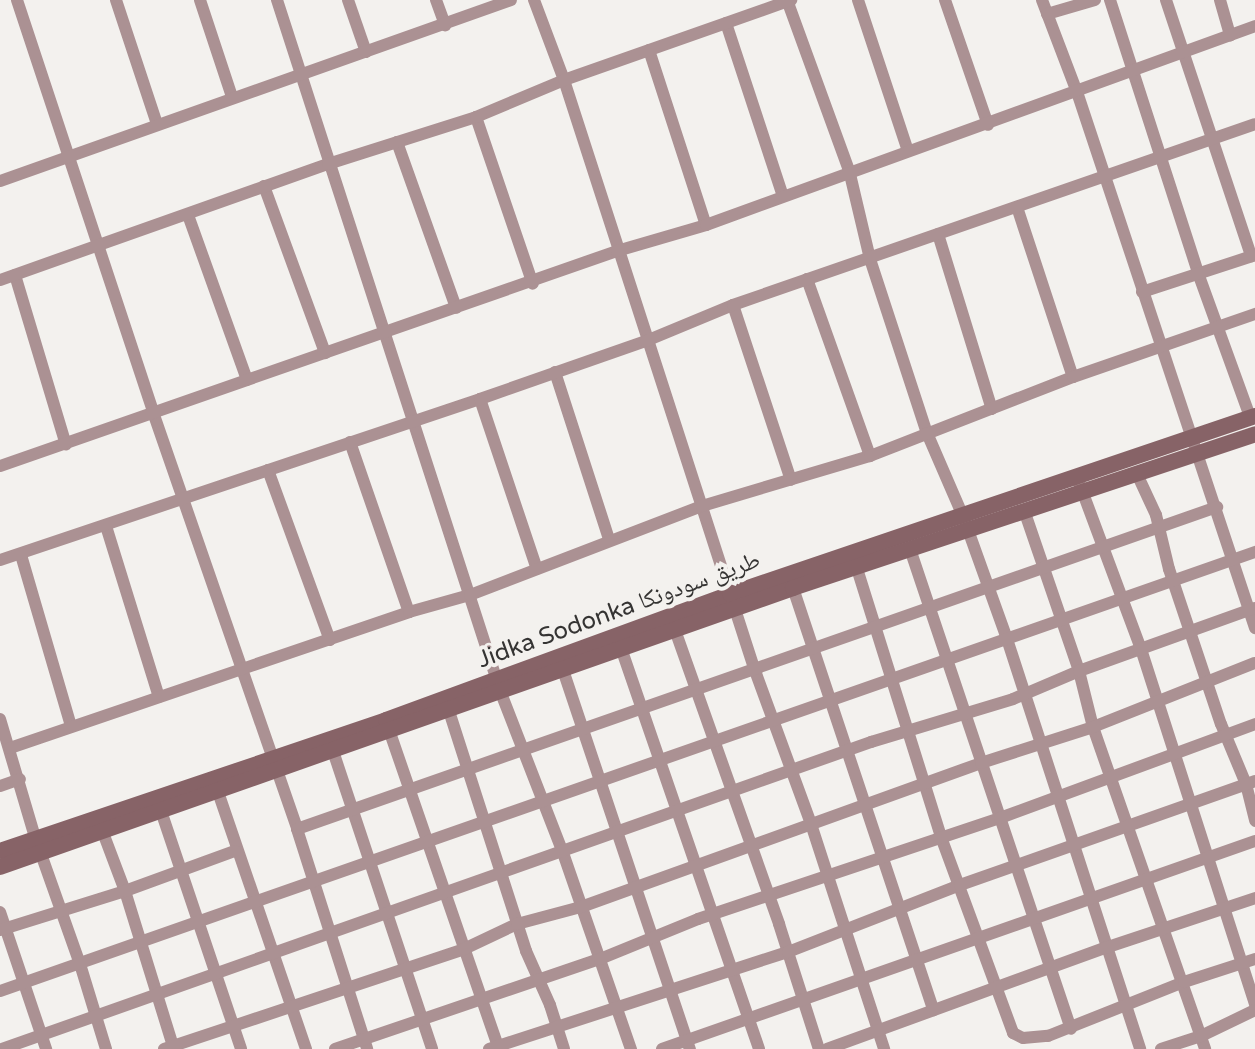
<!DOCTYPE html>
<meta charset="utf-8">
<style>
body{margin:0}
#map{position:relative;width:1255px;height:1049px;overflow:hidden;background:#f3f1ee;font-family:"Varela Round","Noto Naskh Arabic",sans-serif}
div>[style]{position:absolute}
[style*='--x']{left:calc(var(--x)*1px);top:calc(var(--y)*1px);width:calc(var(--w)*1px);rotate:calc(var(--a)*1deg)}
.street>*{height:12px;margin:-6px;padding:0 6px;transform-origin:6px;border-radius:6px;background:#ab9193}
.secondary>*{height:16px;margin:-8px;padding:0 8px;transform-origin:8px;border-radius:8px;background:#876367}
span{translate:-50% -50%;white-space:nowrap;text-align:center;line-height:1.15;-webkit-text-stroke:8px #f3f1ee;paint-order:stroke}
.street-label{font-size:24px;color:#353433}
</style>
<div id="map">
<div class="street">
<i style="--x:17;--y:0;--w:437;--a:71.7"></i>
<i style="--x:154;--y:415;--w:438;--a:70.9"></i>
<i style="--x:297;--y:829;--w:231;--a:72.3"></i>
<i style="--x:116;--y:0;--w:131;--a:71.7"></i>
<i style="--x:200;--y:0;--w:102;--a:71.7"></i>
<i style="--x:277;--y:0;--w:728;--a:72.09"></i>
<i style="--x:501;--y:693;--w:168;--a:68.8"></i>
<i style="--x:562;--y:850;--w:211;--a:70.9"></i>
<i style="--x:348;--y:0;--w:55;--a:70.9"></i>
<i style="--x:436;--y:0;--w:27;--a:70"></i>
<i style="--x:534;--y:0;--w:85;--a:69.4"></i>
<i style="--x:564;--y:80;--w:618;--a:72.09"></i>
<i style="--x:754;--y:668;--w:166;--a:69.9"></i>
<i style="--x:811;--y:824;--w:237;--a:72"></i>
<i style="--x:787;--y:0;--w:181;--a:70"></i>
<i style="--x:849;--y:170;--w:91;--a:76.7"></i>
<i style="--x:870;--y:259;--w:183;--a:71.9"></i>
<i style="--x:927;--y:433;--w:90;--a:66.6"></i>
<i style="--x:963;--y:516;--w:131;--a:70.3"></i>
<i style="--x:1007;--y:639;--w:431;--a:72"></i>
<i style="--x:858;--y:0;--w:159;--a:71.7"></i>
<i style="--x:945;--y:0;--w:132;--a:71"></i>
<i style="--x:1042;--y:0;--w:98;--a:69.2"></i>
<i style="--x:1077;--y:92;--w:565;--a:71.63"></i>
<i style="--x:1110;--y:0;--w:287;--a:72.1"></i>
<i style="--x:1198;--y:273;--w:153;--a:70.1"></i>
<i style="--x:1166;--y:0;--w:270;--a:71.6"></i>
<i style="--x:1220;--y:0;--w:37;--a:74"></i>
<i style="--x:1047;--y:14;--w:50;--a:-16.3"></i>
<i style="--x:726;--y:23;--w:182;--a:71.8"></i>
<i style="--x:649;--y:50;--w:184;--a:72"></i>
<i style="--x:476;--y:117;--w:176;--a:71.2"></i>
<i style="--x:397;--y:142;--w:176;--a:70.4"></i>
<i style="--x:0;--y:181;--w:542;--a:-19.5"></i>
<i style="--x:264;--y:186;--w:178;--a:69.9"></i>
<i style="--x:1017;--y:207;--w:179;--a:71.8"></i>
<i style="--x:188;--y:215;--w:175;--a:70.3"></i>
<i style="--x:938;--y:234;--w:183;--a:72.9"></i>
<i style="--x:15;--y:275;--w:177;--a:73.3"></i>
<i style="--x:807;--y:279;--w:188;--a:70.4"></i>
<i style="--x:0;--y:280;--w:348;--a:-19.5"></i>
<i style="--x:328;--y:164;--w:155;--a:-17.6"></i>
<i style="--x:476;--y:117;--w:95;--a:-22.8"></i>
<i style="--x:564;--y:80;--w:241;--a:-19.4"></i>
<i style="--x:1142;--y:292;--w:119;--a:-18.1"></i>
<i style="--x:733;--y:305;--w:184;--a:71.7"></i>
<i style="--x:555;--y:372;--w:176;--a:72.1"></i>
<i style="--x:480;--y:399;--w:179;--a:71.5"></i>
<i style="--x:350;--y:442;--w:180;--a:70.9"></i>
<i style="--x:0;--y:466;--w:653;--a:-19.21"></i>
<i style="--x:617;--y:251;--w:93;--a:-16.3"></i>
<i style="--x:706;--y:225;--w:584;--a:-19.92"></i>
<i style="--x:268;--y:470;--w:181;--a:70"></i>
<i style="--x:1137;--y:474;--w:45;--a:65.1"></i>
<i style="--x:1156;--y:515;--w:56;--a:76.5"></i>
<i style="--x:1169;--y:569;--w:163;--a:71.5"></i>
<i style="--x:1221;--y:724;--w:65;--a:67.4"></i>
<i style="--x:1246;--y:784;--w:38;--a:76"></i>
<i style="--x:1080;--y:485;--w:175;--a:69.6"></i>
<i style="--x:1141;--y:649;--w:374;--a:72.2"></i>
<i style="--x:1025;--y:513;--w:167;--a:71.1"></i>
<i style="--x:1079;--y:671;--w:58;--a:76"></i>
<i style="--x:1093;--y:727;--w:341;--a:70.8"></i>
<i style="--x:106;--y:526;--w:179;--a:72.8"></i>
<i style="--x:910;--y:549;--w:506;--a:71.46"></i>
<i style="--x:21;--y:555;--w:178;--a:73.7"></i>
<i style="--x:854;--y:559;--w:291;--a:72.6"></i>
<i style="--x:941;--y:837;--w:209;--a:69.8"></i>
<i style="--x:1013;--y:1033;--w:11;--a:27"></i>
<i style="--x:1023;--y:1038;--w:25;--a:-5"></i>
<i style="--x:1048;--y:1036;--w:146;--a:-21.7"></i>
<i style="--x:1184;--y:982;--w:75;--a:-17.9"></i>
<i style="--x:0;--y:560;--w:506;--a:-18.54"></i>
<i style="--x:480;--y:399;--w:176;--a:-19.3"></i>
<i style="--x:646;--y:341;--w:94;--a:-22.5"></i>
<i style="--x:733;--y:305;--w:552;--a:-19.12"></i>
<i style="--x:793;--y:588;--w:445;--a:71.6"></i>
<i style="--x:675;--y:630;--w:312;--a:70.5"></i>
<i style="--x:779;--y:924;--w:131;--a:72.3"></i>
<i style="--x:621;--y:648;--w:424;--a:71"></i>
<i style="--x:563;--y:670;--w:400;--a:71.5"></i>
<i style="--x:449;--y:711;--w:252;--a:72.2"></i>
<i style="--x:526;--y:951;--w:59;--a:66"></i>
<i style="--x:550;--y:1005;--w:46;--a:72.3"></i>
<i style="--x:0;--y:719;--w:123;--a:73.5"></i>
<i style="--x:35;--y:837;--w:135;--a:70.5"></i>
<i style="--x:80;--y:964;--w:89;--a:73"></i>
<i style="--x:387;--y:724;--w:344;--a:71"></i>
<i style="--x:10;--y:748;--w:422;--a:-18.8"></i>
<i style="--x:409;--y:612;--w:63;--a:-15.6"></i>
<i style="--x:470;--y:595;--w:248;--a:-21"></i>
<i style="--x:702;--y:506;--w:175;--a:-16.6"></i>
<i style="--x:870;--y:456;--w:218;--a:-21.3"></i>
<i style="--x:1073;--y:377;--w:193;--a:-19.1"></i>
<i style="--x:333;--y:751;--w:314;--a:71.6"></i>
<i style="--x:0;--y:786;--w:21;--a:-19"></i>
<i style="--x:217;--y:789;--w:275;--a:71.1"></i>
<i style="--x:160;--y:808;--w:254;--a:71.4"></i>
<i style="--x:297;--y:829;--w:975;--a:-19.29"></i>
<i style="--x:102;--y:830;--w:65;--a:69.3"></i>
<i style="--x:125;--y:891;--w:165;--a:72.8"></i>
<i style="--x:0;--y:912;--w:145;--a:71.4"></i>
<i style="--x:0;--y:930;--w:131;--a:-17.3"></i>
<i style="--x:125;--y:891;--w:117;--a:-20"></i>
<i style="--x:0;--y:991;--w:1330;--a:-19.28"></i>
<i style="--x:2;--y:1049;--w:922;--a:-19.46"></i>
<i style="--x:871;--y:742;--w:148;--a:-16.8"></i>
<i style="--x:1013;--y:699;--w:72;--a:-23"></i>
<i style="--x:1079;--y:671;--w:187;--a:-19.7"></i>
<i style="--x:164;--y:1049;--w:316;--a:-18.4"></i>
<i style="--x:464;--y:949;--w:59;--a:-25.3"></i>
<i style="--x:517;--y:924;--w:66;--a:-14.9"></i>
<i style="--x:581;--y:907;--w:425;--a:-19.8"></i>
<i style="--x:981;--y:763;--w:118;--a:-17.8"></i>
<i style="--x:1093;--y:727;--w:174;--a:-21.6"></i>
<i style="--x:335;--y:1049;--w:280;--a:-18.8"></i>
<i style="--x:600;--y:959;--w:106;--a:-22.2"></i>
<i style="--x:698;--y:919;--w:318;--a:-18.5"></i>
<i style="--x:1000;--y:818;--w:272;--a:-20.2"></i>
<i style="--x:489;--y:1049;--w:314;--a:-18"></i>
<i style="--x:788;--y:952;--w:185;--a:-21.3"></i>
<i style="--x:960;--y:885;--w:313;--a:-19.4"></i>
<i style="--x:662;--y:1049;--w:628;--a:-19.33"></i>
<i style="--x:827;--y:1049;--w:296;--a:-20"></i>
<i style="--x:1105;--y:948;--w:158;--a:-18.4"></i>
<i style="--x:1161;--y:1049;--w:42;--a:-18"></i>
<i style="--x:1201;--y:1036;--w:60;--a:-25.7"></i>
</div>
<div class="secondary">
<i style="--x:0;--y:851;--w:408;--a:-18.7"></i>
<i style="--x:386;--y:720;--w:366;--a:-20.1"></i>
<i style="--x:730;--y:594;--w:554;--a:-18.73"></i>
<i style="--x:0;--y:867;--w:841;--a:-19.38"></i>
<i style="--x:793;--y:588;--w:487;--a:-18.4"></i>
</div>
<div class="street-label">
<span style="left:619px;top:610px;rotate:-20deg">Jidka Sodonka طريق سودونكا</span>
</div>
</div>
